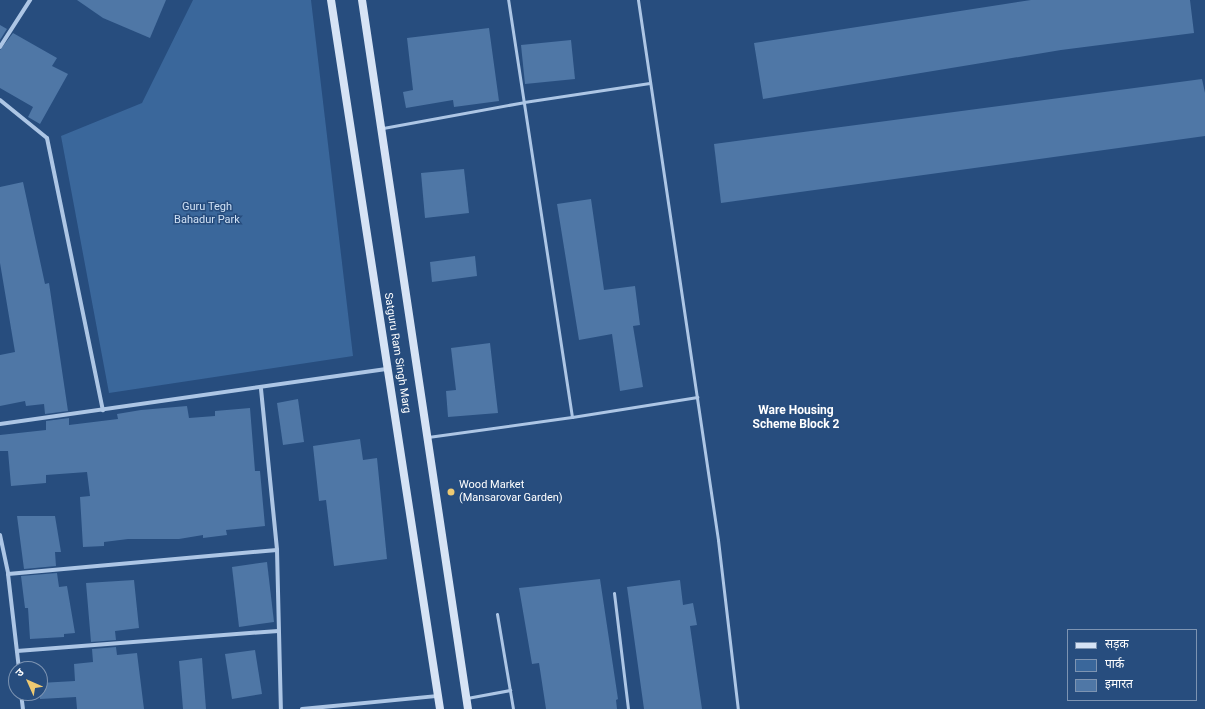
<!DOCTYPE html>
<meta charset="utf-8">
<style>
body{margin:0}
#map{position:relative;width:1205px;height:709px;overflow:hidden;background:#274d7e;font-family:Roboto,"Noto Sans Devanagari",sans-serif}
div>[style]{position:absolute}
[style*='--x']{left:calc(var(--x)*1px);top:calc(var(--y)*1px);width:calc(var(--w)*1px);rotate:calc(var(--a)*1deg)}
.green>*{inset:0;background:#3a679b}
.building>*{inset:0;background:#4f77a6}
.service>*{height:3px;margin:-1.5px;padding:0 1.5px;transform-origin:1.5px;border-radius:1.5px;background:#adc6e5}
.minor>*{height:4px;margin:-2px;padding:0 2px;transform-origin:2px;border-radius:2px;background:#adc6e5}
.secondary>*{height:8px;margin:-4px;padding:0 4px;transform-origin:4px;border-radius:4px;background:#d6e3f5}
.dots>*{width:11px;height:11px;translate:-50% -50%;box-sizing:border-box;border:2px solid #274d7e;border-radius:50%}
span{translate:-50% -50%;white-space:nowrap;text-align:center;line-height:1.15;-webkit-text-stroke:3px #274d7e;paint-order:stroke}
.park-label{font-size:11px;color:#cfe0f4}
.street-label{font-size:11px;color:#fff}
.poi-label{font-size:11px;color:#fff}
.left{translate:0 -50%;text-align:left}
.neighbourhood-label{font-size:12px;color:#fff;font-weight:700}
.legend{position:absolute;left:1067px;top:629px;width:130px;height:72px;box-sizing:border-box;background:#274d7e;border:1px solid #7d94b2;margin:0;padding:5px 7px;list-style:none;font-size:12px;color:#fff}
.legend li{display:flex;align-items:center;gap:8px;height:20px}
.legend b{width:20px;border:1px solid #7d94b2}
.north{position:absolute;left:8px;top:661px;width:40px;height:40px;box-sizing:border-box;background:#274d7e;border:1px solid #7d94b2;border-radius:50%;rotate:315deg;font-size:11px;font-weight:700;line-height:16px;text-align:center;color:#fff}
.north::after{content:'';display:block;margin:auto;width:14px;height:18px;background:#edc972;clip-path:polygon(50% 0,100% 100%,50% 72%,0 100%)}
</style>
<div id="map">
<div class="green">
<i style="clip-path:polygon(193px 0,311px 0,353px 356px,109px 393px,61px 136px,142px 103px)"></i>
</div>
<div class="building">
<i style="clip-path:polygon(77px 0,166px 0,150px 38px,103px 18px)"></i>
<i style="clip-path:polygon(1031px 0,1190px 0,1194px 33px,1061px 50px,763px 99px,754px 43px)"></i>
<i style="clip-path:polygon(0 25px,7px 29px,0 40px)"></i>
<i style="clip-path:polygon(489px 28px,499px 101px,454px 107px,453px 100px,406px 108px,403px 92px,413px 90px,407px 38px)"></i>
<i style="clip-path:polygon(13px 33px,57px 58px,52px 66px,68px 74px,40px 124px,28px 117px,33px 107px,0 88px,0 50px)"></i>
<i style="clip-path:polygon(571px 40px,575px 79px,525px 84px,521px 45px)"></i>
<i style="clip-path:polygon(1202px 79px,1205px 93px,1205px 136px,721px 203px,714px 144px)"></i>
<i style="clip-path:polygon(464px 169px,469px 213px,425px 218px,421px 173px)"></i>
<i style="clip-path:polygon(23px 182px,45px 284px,49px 283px,68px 411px,45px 414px,44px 404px,26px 406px,25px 401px,0 406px,0 355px,15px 352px,0 263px,0 187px)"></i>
<i style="clip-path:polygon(591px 199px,604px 290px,635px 286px,640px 325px,633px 326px,643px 387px,620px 391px,612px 334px,579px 340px,557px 204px)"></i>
<i style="clip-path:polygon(475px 256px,477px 276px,432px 282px,430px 262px)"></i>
<i style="clip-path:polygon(490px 343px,498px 413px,448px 417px,446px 391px,456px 390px,451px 348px)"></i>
<i style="clip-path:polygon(298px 399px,304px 442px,283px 445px,277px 403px)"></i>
<i style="clip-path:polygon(187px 406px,189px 418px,215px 416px,215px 411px,250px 408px,255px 471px,260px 471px,265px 526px,226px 530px,227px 535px,203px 538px,203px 535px,179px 539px,128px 539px,104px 542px,104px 546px,83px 547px,80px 497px,90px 496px,87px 472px,46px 475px,46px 483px,11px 486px,8px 451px,0 451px,0 435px,46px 430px,46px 421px,69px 418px,69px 425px,118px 419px,117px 414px,141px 410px)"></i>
<i style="clip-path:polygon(360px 439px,363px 460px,377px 458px,387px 559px,334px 566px,326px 500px,319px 501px,313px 446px)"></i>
<i style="clip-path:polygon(17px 516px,55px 516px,61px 552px,55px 552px,56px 566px,24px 569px)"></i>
<i style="clip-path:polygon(267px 562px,274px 622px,239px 627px,232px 567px)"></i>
<i style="clip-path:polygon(57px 573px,59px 587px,67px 586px,75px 633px,64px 634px,64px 637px,30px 639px,28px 608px,25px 608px,21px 576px)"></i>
<i style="clip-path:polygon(600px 579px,618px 699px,616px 700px,617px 709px,546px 709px,539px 663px,532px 664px,519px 588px)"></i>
<i style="clip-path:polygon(134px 580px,139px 628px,115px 631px,116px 640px,91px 642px,86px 583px)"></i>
<i style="clip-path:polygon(680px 580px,683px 605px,693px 603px,697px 625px,690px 626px,702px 709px,644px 709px,627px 587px)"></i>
<i style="clip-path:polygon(116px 647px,117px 655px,137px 653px,144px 709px,77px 709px,76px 697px,40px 699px,40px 683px,75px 681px,74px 664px,93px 662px,92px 649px)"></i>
<i style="clip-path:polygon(255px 650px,262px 694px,232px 699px,225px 654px)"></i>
<i style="clip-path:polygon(202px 658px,206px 709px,183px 709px,179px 661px)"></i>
</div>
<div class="service">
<i style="--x:638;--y:0;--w:546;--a:81.57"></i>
<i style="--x:718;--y:540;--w:170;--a:83.3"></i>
<i style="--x:383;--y:128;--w:143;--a:-10.4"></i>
<i style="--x:524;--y:102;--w:127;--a:-8.6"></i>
<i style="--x:572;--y:417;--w:127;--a:-9.1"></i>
<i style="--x:428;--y:437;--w:145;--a:-7.9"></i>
<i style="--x:572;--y:417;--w:422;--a:-98.7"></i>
<i style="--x:614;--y:593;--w:117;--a:83.1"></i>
<i style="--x:497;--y:614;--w:96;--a:80.4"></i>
<i style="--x:467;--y:698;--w:44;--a:-10.5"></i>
</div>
<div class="minor">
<i style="--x:0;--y:47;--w:56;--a:-57.4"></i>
<i style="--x:0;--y:100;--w:60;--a:39"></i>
<i style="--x:47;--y:138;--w:278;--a:78.4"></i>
<i style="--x:261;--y:389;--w:162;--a:84.3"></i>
<i style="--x:277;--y:550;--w:159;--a:88.6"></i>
<i style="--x:0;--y:424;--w:392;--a:-8.1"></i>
<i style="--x:0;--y:535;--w:40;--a:78"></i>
<i style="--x:8;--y:574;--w:96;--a:83.4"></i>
<i style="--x:8;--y:574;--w:270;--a:-5.1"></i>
<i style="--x:17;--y:651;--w:262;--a:-4.4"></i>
<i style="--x:21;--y:693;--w:16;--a:83"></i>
<i style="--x:302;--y:709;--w:137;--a:-5.5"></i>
</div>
<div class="secondary">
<i style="--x:331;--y:0;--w:717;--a:81.26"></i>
<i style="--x:362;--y:0;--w:717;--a:81.5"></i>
</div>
<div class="dots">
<i style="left:451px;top:492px;background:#edc972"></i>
</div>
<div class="park-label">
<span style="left:207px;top:214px">Guru Tegh<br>Bahadur Park</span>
</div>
<div class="street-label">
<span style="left:397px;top:353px;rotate:81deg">Satguru Ram Singh Marg</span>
</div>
<div class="poi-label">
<span class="left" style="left:459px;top:492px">Wood Market<br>(Mansarovar Garden)</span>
</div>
<div class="neighbourhood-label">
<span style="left:796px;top:418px">Ware Housing<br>Scheme Block 2</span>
</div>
<ul class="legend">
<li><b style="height:5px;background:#d6e3f5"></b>सड़क</li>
<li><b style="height:11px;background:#3a679b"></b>पार्क</li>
<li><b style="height:11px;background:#4f77a6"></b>इमारत</li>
</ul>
<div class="north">उ</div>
</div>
